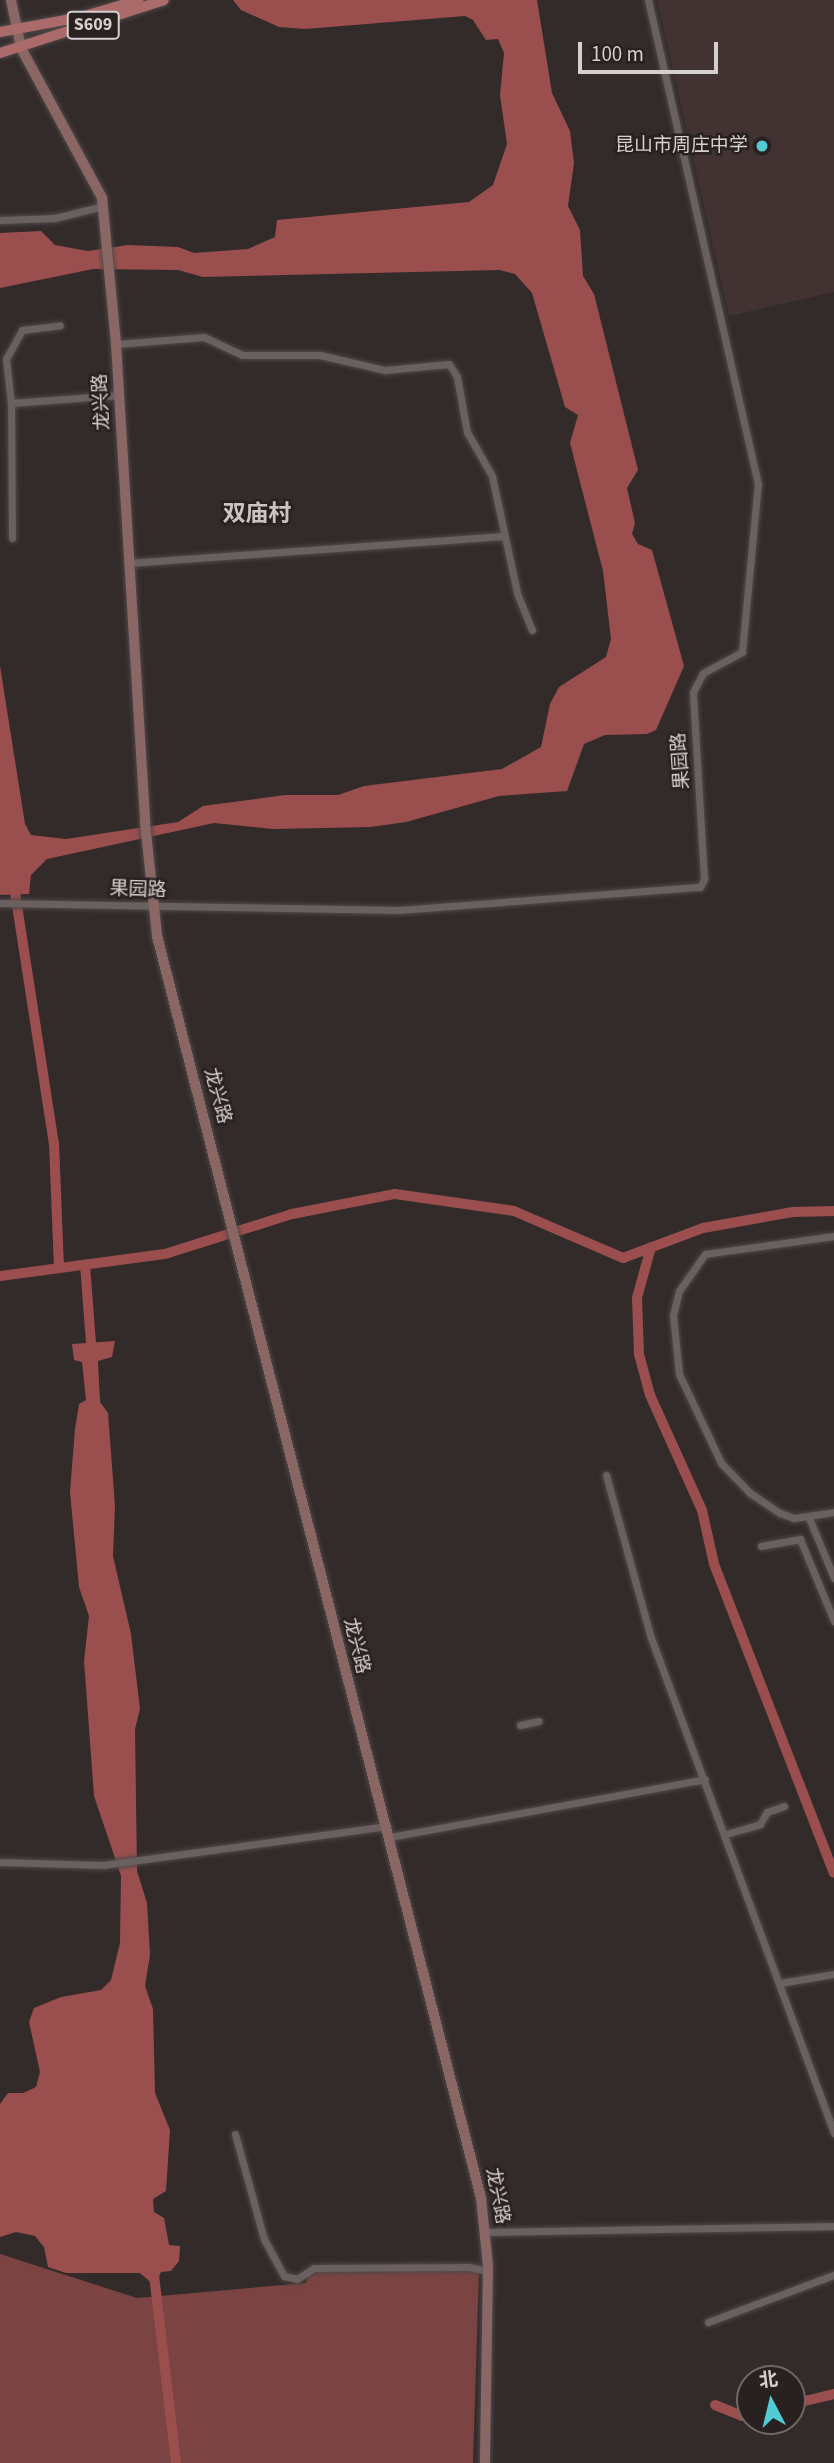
<!DOCTYPE html>
<meta charset="utf-8">
<style>
body{margin:0}
#map{position:relative;width:834px;height:2463px;overflow:hidden;background:#332b2a;font-family:"Source Sans 3","Noto Sans SC",sans-serif}
div>[style]{position:absolute}
[style*='--x']{left:calc(var(--x)*1px);top:calc(var(--y)*1px);width:calc(var(--w)*1px);rotate:calc(var(--a)*1deg)}
.built>*{inset:0;background:#423232}
.green>*{inset:0;background:#7b4443}
.water>*{inset:0;background:#9a4f4e}
.canal>*{height:10px;margin:-5px;padding:0 5px;transform-origin:5px;border-radius:5px;background:#9a4f4e}
.roads{filter:drop-shadow(0 0 2px #4f4848) drop-shadow(0 0 2px #4f4848)}
.street>*{height:7px;margin:-3.5px;padding:0 3.5px;transform-origin:3.5px;border-radius:3.5px;background:#69605f}
.secondary>*{height:10px;margin:-5px;padding:0 5px;transform-origin:5px;border-radius:5px;background:#8a6665}
.primary>*{height:10px;margin:-5px;padding:0 5px;transform-origin:5px;border-radius:5px;background:#aa6b6a}
.dots>*{width:19px;height:19px;translate:-50% -50%;box-sizing:border-box;border:4px solid #292120;border-radius:50%}
span{translate:-50% -50%;white-space:nowrap;text-align:center;line-height:1.15;-webkit-text-stroke:5px #292120;paint-order:stroke}
.shield-label span{padding:2px 5px;background:#292120;border:2px solid;border-radius:5px;-webkit-text-stroke-width:0}
.shield-label{font-size:18px;color:#d5cfcf;font-weight:700}
.poi-label{font-size:19px;color:#d5cfcf}
.right{translate:-100% -50%;text-align:right}
.street-label{font-size:19px;color:#d5cfcf}
.quarter-label{font-size:23px;color:#cdc2c2;font-weight:700}
.north{position:absolute;left:736px;top:2365px;width:70px;height:70px;box-sizing:border-box;background:#292120;border:2px solid #6e6766;border-radius:50%;rotate:353deg;font-size:19px;font-weight:700;line-height:28px;text-align:center;color:#d5cfcf}
.north::after{content:'';display:block;margin:auto;width:24px;height:32px;background:#51ccd5;clip-path:polygon(50% 0,100% 100%,50% 72%,0 100%)}
.scale{position:absolute;left:578px;top:42px;width:140px;height:32px;box-sizing:border-box;border:4px solid #d5cfcf;border-top:0;padding-left:9px;font-size:21px;line-height:24px;white-space:nowrap;color:#d5cfcf;-webkit-text-stroke:5px #292120;paint-order:stroke}
</style>
<div id="map">
<div class="built">
<i style="clip-path:polygon(657px 0,834px 0,834px 292px,729px 316px)"></i>
</div>
<div class="green">
<i style="clip-path:polygon(0 2254px,137px 2298px,306px 2283px,310px 2269px,456px 2267px,479px 2272px,473px 2463px,0 2463px)"></i>
</div>
<div class="water">
<i style="clip-path:polygon(233px 0,537px 0,552px 93px,570px 131px,574px 163px,568px 206px,580px 230px,583px 276px,594px 294px,638px 470px,627px 488px,635px 523px,632px 534px,638px 544px,652px 550px,684px 666px,656px 730px,647px 734px,605px 735px,584px 744px,567px 791px,499px 796px,406px 822px,370px 827px,273px 829px,214px 823px,47px 859px,31px 875px,29px 894px,0 895px,0 666px,25px 824px,31px 835px,66px 839px,178px 822px,203px 806px,285px 795px,338px 795px,364px 786px,502px 769px,541px 747px,550px 704px,559px 687px,606px 657px,611px 639px,603px 571px,570px 443px,578px 415px,565px 407px,532px 293px,515px 274px,500px 270px,203px 277px,178px 270px,93px 269px,0 288px,0 233px,41px 231px,55px 245px,88px 251px,128px 245px,178px 247px,194px 253px,248px 249px,275px 237px,277px 220px,469px 202px,493px 185px,507px 144px,500px 95px,504px 53px,498px 39px,486px 40px,473px 20px,465px 16px,305px 29px,279px 27px,241px 10px)"></i>
<i style="clip-path:polygon(115px 1341px,112px 1357px,98px 1361px,100px 1402px,108px 1413px,115px 1506px,113px 1556px,131px 1634px,140px 1709px,135px 1729px,137px 1871px,147px 1903px,150px 1955px,145px 1986px,153px 2009px,155px 2093px,170px 2130px,166px 2191px,153px 2199px,154px 2212px,164px 2218px,169px 2245px,180px 2246px,179px 2261px,171px 2271px,161px 2272px,155px 2286px,140px 2273px,66px 2273px,48px 2267px,44px 2247px,35px 2236px,16px 2232px,0 2237px,0 2104px,8px 2093px,23px 2093px,36px 2087px,40px 2072px,29px 2022px,34px 2008px,61px 1997px,101px 1990px,111px 1980px,120px 1943px,121px 1876px,94px 1796px,84px 1661px,89px 1616px,79px 1587px,70px 1492px,75px 1429px,79px 1404px,86px 1400px,82px 1362px,74px 1360px,72px 1344px)"></i>
</div>
<div class="canal">
<i style="--x:14;--y:886;--w:260;--a:81.2"></i>
<i style="--x:54;--y:1143;--w:125;--a:87.7"></i>
<i style="--x:651;--y:1247;--w:53;--a:105.4"></i>
<i style="--x:637;--y:1298;--w:56;--a:88"></i>
<i style="--x:639;--y:1354;--w:42;--a:75"></i>
<i style="--x:650;--y:1395;--w:126;--a:65.7"></i>
<i style="--x:702;--y:1510;--w:55;--a:77.5"></i>
<i style="--x:714;--y:1564;--w:331;--a:68.8"></i>
<i style="--x:85;--y:1265;--w:90;--a:85.6"></i>
<i style="--x:0;--y:1276;--w:166;--a:-7.6"></i>
<i style="--x:165;--y:1254;--w:133;--a:-17.5"></i>
<i style="--x:292;--y:1214;--w:105;--a:-11"></i>
<i style="--x:395;--y:1194;--w:120;--a:8.1"></i>
<i style="--x:514;--y:1211;--w:119;--a:23.3"></i>
<i style="--x:623;--y:1258;--w:85;--a:-20.6"></i>
<i style="--x:703;--y:1228;--w:91;--a:-10.1"></i>
<i style="--x:793;--y:1212;--w:41;--a:-1.4"></i>
<i style="--x:154;--y:2275;--w:189;--a:83.3"></i>
<i style="--x:792;--y:2404;--w:43;--a:-13.4"></i>
<i style="--x:715;--y:2405;--w:29;--a:22"></i>
<i style="--x:742;--y:2416;--w:8;--a:-14"></i>
</div>
<div class="roads">
<div class="street">
<i style="--x:0;--y:220;--w:55;--a:-2.1"></i>
<i style="--x:55;--y:218;--w:49;--a:-14"></i>
<i style="--x:116;--y:344;--w:88;--a:-4.5"></i>
<i style="--x:204;--y:337;--w:42;--a:25.3"></i>
<i style="--x:242;--y:355;--w:78;--a:0"></i>
<i style="--x:320;--y:355;--w:67;--a:13"></i>
<i style="--x:385;--y:370;--w:64;--a:-5.4"></i>
<i style="--x:449;--y:364;--w:15;--a:58"></i>
<i style="--x:457;--y:377;--w:56;--a:79.7"></i>
<i style="--x:467;--y:432;--w:51;--a:60.4"></i>
<i style="--x:492;--y:476;--w:120;--a:77.9"></i>
<i style="--x:517;--y:593;--w:40;--a:68"></i>
<i style="--x:11;--y:403;--w:44;--a:-96.5"></i>
<i style="--x:6;--y:359;--w:33;--a:-61"></i>
<i style="--x:22;--y:330;--w:38;--a:-7"></i>
<i style="--x:12;--y:538;--w:135;--a:-90.4"></i>
<i style="--x:11;--y:403;--w:108;--a:-4.2"></i>
<i style="--x:128;--y:563;--w:377;--a:-4.1"></i>
<i style="--x:0;--y:903;--w:399;--a:1"></i>
<i style="--x:399;--y:910;--w:302;--a:-4.4"></i>
<i style="--x:700;--y:887;--w:9;--a:-63"></i>
<i style="--x:704;--y:879;--w:187;--a:-93.4"></i>
<i style="--x:693;--y:692;--w:21;--a:-62"></i>
<i style="--x:703;--y:673;--w:44;--a:-28.3"></i>
<i style="--x:742;--y:652;--w:169;--a:-84.6"></i>
<i style="--x:758;--y:484;--w:496;--a:-102.8"></i>
<i style="--x:834;--y:1236;--w:130;--a:172.1"></i>
<i style="--x:705;--y:1254;--w:45;--a:125.1"></i>
<i style="--x:679;--y:1291;--w:25;--a:104"></i>
<i style="--x:673;--y:1315;--w:59;--a:84.2"></i>
<i style="--x:679;--y:1374;--w:98;--a:64.7"></i>
<i style="--x:721;--y:1463;--w:42;--a:46"></i>
<i style="--x:750;--y:1493;--w:36;--a:34"></i>
<i style="--x:780;--y:1513;--w:15;--a:20"></i>
<i style="--x:794;--y:1518;--w:40;--a:-8.5"></i>
<i style="--x:606;--y:1475;--w:166;--a:74.6"></i>
<i style="--x:650;--y:1635;--w:531;--a:69.72"></i>
<i style="--x:809;--y:1518;--w:65;--a:67.4"></i>
<i style="--x:761;--y:1546;--w:40;--a:-10"></i>
<i style="--x:800;--y:1539;--w:89;--a:67.5"></i>
<i style="--x:520;--y:1725;--w:19;--a:-12"></i>
<i style="--x:726;--y:1834;--w:35;--a:-16"></i>
<i style="--x:760;--y:1824;--w:14;--a:-60"></i>
<i style="--x:767;--y:1812;--w:18;--a:-19"></i>
<i style="--x:390;--y:1837;--w:320;--a:-10.4"></i>
<i style="--x:0;--y:1862;--w:103;--a:1.7"></i>
<i style="--x:103;--y:1865;--w:287;--a:-7.8"></i>
<i style="--x:780;--y:1983;--w:55;--a:-9.5"></i>
<i style="--x:235;--y:2134;--w:109;--a:74.6"></i>
<i style="--x:264;--y:2239;--w:42;--a:61.6"></i>
<i style="--x:284;--y:2276;--w:13;--a:13"></i>
<i style="--x:297;--y:2279;--w:20;--a:-33"></i>
<i style="--x:314;--y:2268;--w:155;--a:-0.4"></i>
<i style="--x:469;--y:2267;--w:19;--a:12"></i>
<i style="--x:487;--y:2232;--w:347;--a:-1"></i>
<i style="--x:708;--y:2322;--w:134;--a:-20.5"></i>
</div>
<div class="secondary">
<i style="--x:11;--y:0;--w:49;--a:78.2"></i>
<i style="--x:21;--y:48;--w:170;--a:61.6"></i>
<i style="--x:102;--y:198;--w:147;--a:84.5"></i>
<i style="--x:116;--y:344;--w:480;--a:86.5"></i>
<i style="--x:145;--y:823;--w:114;--a:83.9"></i>
<i style="--x:157;--y:936;--w:1303;--a:75.6"></i>
<i style="--x:481;--y:2198;--w:68;--a:84.1"></i>
<i style="--x:488;--y:2266;--w:197;--a:90.9"></i>
</div>
<div class="primary">
<i style="--x:0;--y:32;--w:82;--a:-10.5"></i>
<i style="--x:81;--y:17;--w:60;--a:-16.3"></i>
<i style="--x:0;--y:53;--w:172;--a:-17.9"></i>
</div>
</div>
<div class="dots">
<i style="left:762px;top:146px;background:#51ccd5"></i>
</div>
<div class="shield-label">
<span style="left:93px;top:25px">S609</span>
</div>
<div class="poi-label">
<span class="right" style="left:748px;top:146px">昆山市周庄中学</span>
</div>
<div class="street-label">
<span style="left:102px;top:402px;rotate:-93deg">龙兴路</span>
<span style="left:681px;top:761px;rotate:-94deg">果园路</span>
<span style="left:138px;top:890px;rotate:2deg">果园路</span>
<span style="left:217px;top:1096px;rotate:75deg">龙兴路</span>
<span style="left:356px;top:1646px;rotate:76deg">龙兴路</span>
<span style="left:497px;top:2196px;rotate:79deg">龙兴路</span>
</div>
<div class="quarter-label">
<span style="left:257px;top:514px">双庙村</span>
</div>
<div class="north">北</div>
<div class="scale">100 m</div>
</div>
